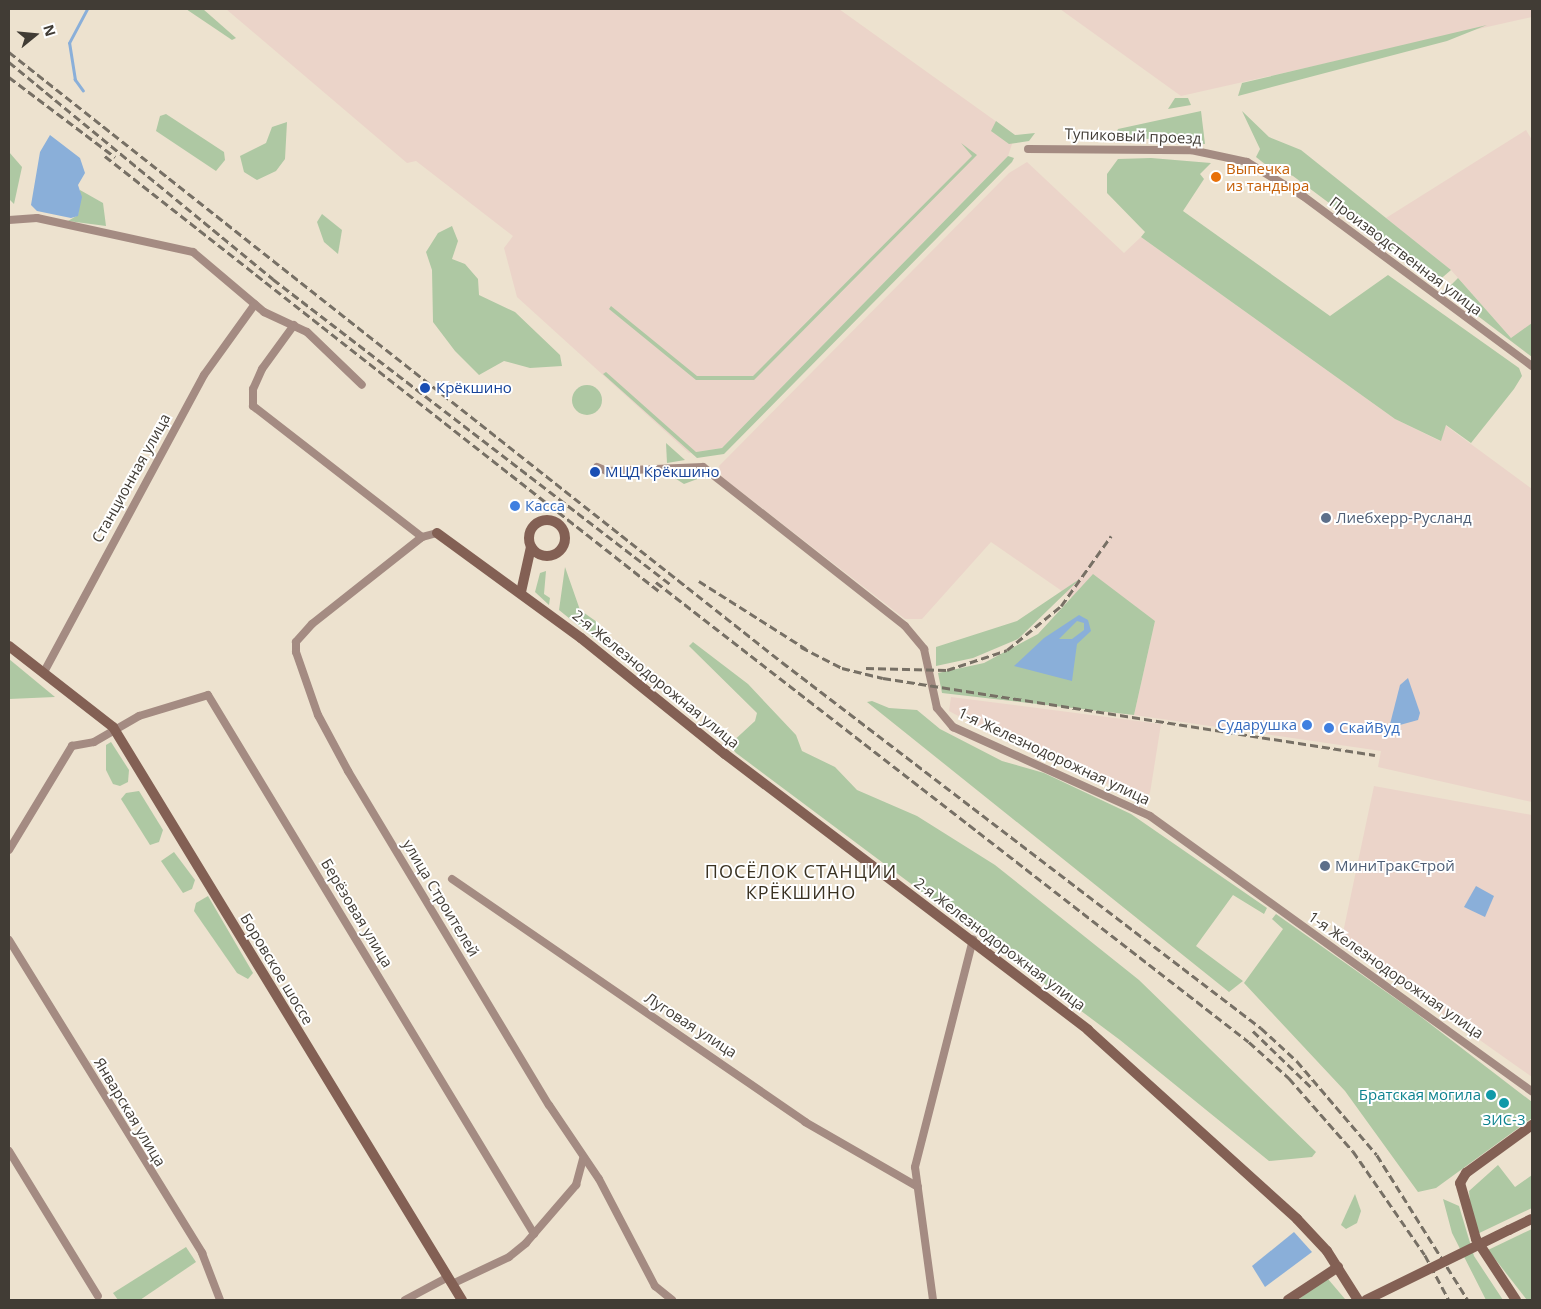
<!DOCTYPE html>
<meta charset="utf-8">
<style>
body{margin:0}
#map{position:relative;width:1541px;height:1309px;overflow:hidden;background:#ede2cf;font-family:"Open Sans",sans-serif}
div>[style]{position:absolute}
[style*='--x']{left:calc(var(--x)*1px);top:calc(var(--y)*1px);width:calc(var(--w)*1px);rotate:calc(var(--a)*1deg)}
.industrial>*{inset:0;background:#ebd4c9}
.green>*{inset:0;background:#aec8a3}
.round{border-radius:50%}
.water>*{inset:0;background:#8aafd9}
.stream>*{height:2.5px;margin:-1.25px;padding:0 1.25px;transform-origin:1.25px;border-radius:1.25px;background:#8aafd9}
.street>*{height:8px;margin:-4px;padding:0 4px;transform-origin:4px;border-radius:4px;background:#a48b82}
.secondary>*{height:10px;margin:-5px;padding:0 5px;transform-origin:5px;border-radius:5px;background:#836054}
.secondary>.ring{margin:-5px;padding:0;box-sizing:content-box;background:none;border:10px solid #836054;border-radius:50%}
.rail>*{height:2.5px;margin-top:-1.25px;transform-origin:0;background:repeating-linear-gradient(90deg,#777065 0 8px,transparent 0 12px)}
.secondary-bridge>*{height:10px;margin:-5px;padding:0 5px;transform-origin:5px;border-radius:5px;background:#836054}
.dots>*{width:14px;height:14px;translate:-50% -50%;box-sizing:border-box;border:2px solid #fff;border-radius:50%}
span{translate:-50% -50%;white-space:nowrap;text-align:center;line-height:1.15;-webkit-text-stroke:4px #fff;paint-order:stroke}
.street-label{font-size:15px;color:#413c35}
.food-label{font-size:15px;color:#c56008}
.left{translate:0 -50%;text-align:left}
.transit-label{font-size:15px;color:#164399}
.shop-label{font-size:15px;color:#366cbe}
.right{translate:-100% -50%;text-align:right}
.service-label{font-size:15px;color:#4e5e75}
.culture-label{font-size:15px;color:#0d838f}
.quarter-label{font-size:18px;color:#3a3222;letter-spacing:1px}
.frame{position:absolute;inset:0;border:10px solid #413c35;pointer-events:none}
.north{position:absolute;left:10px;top:10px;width:50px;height:50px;-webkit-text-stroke:4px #fff;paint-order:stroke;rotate:73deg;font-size:14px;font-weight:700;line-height:20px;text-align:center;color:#413c35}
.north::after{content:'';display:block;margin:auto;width:18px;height:22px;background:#413c35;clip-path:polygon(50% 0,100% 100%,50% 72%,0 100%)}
</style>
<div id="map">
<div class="industrial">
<i style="clip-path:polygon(226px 9px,839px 9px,1015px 135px,1008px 156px,722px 448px,689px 453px,517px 297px,504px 248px,513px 236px,416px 161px,407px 163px)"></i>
<i style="clip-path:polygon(1060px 9px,1532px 9px,1532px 17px,1181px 96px)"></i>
<i style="clip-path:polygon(1526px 130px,1532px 140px,1532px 323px,1512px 339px,1451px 270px,1386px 218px)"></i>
<i style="clip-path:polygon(1027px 162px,1124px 253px,1141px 237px,1395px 419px,1440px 441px,1445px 425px,1532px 489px,1532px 802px,1378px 767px,1381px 751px,1134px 715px,1155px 621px,1093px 575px,1072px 598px,991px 542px,922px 619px,905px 619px,722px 477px,719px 466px,1009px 173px)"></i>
<i style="clip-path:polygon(951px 697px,1161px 724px,1150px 793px,1142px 799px,988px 732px,949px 711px)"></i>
<i style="clip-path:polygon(1374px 786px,1532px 815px,1532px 1077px,1341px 942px)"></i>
</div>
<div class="green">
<i style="clip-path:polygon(186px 9px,203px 9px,236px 38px,232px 40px)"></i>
<i style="clip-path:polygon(1487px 25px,1447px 41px,1238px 96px,1242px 83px)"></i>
<i style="clip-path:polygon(1175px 98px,1188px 98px,1191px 105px,1168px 109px)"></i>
<i style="clip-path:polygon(1201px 111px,1205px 144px,1115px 136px,1118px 129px)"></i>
<i style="clip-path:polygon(1242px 111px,1269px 137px,1301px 150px,1451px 270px,1436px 283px,1293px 176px,1266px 165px,1256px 157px,1260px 149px)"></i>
<i style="clip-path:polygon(166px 114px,224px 152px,225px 160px,216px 171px,156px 131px,160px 116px)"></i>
<i style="clip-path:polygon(996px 121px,1015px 135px,1035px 133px,1029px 141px,1009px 144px,991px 131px)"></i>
<i style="clip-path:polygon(287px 122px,285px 159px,276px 171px,257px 180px,244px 172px,240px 156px,266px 143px,272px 127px)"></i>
<i style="clip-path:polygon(961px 143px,977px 155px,754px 380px,696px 380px,609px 309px,611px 306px,697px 376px,753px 376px,972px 156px)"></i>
<i style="clip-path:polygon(9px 152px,22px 167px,14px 204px,9px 199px)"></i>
<i style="clip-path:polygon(1008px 156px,1014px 158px,1012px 162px,724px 454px,697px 458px,603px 374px,606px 372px,696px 452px,722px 448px)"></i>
<i style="clip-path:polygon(1151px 158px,1211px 163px,1200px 174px,1204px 179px,1183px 211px,1330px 316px,1388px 275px,1519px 368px,1522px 376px,1514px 389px,1471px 443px,1446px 425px,1441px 441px,1395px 419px,1141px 237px,1145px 232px,1107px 193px,1107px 174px,1118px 159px)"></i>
<i style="clip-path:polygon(80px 190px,103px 203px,106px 226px,68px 221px,78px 215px)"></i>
<i style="clip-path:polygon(322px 214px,342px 230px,338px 254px,324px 242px,317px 222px)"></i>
<i style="clip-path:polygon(452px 226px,458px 241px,452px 259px,465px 264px,478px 279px,479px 295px,515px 312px,560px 355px,562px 366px,530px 368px,504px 361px,479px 375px,455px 351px,433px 322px,432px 270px,426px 252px,438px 233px)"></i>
<i style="clip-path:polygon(1458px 278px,1511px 338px,1532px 323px,1532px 357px,1445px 291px)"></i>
<i class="round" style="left:572px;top:385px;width:30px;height:30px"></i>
<i style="clip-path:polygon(666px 443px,685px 460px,667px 463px)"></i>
<i style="clip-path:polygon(693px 471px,700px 478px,684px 484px,673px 477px,676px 472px)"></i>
<i style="clip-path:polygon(565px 567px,580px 610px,597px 622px,596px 640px,559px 610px)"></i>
<i style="clip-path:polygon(546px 571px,544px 594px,550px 598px,549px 605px,535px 592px,540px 573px)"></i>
<i style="clip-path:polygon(1093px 574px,1155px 621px,1134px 715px,942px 693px,938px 673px,984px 663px,1038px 634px)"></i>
<i style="clip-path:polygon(1081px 578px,1018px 639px,973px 658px,936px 666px,936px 647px,1017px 621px)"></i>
<i style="clip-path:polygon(693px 642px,748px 684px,796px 735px,802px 751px,835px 767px,857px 790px,917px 816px,995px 865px,1139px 980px,1316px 1152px,1312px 1157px,1269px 1161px,1120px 1040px,736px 753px,729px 745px,755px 721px,757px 713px,689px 646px)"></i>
<i style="clip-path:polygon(9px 659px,55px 697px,9px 699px)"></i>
<i style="clip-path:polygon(872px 701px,889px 708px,917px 710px,940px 729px,1002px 761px,1044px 773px,1131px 814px,1267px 908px,1264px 914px,1233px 895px,1196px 946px,1243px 981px,1229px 992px,867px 702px)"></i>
<i style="clip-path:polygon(111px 742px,129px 770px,128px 782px,120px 786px,113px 784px,106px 770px,106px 745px)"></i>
<i style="clip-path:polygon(139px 791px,163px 830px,159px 842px,150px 845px,121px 799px,126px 793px)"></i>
<i style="clip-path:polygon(174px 852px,195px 880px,192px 889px,183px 893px,161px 861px)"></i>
<i style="clip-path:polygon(208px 896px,253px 973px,248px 979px,237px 973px,194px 911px,196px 903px)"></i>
<i style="clip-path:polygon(1276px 914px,1416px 1013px,1532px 1102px,1532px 1118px,1436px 1188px,1418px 1192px,1345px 1091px,1244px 983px,1283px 929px,1272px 919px)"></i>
<i style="clip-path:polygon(1498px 1165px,1515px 1187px,1532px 1175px,1532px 1208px,1473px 1236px,1469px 1191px)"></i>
<i style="clip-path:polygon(1355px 1194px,1361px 1211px,1357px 1223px,1346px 1229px,1341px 1225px)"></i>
<i style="clip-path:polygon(1443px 1199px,1459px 1206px,1474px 1256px,1503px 1300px,1486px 1300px,1452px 1233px)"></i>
<i style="clip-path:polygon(1532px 1229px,1532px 1300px,1527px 1300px,1488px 1250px)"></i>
<i style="clip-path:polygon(186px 1247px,196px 1262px,140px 1300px,118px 1300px,113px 1293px)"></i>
<i style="clip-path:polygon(1328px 1279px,1345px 1299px,1298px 1300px,1313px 1288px)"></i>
</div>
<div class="water">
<i style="clip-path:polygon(50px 135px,80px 158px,85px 173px,78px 185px,82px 197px,78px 216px,71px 218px,37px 211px,31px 205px,40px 152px)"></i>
<i style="clip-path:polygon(evenodd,1079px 615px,1088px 620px,1091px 631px,1077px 644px,1072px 681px,1014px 666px,1044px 638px,1079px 615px,1077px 621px,1084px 623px,1084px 630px,1072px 639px,1059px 639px,1077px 621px)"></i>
<i style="clip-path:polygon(1408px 678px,1420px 713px,1418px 720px,1389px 728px,1400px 685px)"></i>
<i style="clip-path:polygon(1476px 886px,1494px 896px,1485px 917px,1464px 907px)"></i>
<i style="clip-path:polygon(1294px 1232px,1312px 1252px,1265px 1287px,1252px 1266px)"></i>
</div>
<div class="stream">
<i style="--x:83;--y:91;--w:14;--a:-126"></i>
<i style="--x:75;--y:80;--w:37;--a:-99"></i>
<i style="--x:69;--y:43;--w:38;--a:-62"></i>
</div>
<div class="street">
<i style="--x:1028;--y:149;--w:163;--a:0.4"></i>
<i style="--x:1191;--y:150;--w:57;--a:12.1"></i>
<i style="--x:1247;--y:162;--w:66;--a:31.3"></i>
<i style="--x:1303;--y:196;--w:285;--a:36.6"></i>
<i style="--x:9;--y:220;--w:28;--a:-4"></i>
<i style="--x:37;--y:218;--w:160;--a:12.3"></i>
<i style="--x:193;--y:252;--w:93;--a:40.2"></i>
<i style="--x:264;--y:312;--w:47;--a:24.9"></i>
<i style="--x:307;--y:332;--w:76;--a:43.9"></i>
<i style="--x:294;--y:325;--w:54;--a:126"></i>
<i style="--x:262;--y:369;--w:22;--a:114"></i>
<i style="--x:253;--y:389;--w:17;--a:90"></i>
<i style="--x:253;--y:406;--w:214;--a:37.8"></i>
<i style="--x:597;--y:467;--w:11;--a:22"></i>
<i style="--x:607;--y:471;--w:96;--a:-2.4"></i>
<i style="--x:703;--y:467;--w:257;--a:38.2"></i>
<i style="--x:905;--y:626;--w:30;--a:50"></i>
<i style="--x:924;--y:649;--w:60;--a:77.6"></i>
<i style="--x:937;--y:708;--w:25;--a:50"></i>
<i style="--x:953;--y:727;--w:216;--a:24.3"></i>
<i style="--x:1150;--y:816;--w:471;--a:35.8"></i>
<i style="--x:437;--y:533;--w:16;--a:165"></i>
<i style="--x:422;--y:537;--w:140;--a:141.7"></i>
<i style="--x:312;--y:624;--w:24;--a:132"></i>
<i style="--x:296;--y:642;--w:10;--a:90"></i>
<i style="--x:296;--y:652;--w:67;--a:70.8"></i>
<i style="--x:318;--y:715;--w:64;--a:61.8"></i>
<i style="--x:348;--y:771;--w:390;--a:59"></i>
<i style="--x:549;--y:1105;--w:89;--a:56"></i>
<i style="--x:599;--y:1179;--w:121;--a:62.4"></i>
<i style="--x:655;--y:1286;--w:22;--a:39"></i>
<i style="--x:44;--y:672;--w:337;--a:-61.7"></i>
<i style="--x:204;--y:375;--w:87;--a:-54.3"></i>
<i style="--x:9;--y:850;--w:122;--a:-58.8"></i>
<i style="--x:72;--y:746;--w:22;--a:-10"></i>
<i style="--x:94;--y:742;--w:52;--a:-30"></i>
<i style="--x:139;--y:716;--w:72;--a:-16.9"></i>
<i style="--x:208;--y:695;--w:630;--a:58.83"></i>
<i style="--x:452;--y:879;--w:429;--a:34.5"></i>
<i style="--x:805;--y:1122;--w:130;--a:29.9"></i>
<i style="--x:9;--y:940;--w:368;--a:58.3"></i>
<i style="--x:202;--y:1253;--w:50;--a:69"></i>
<i style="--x:9;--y:1151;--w:170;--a:58.5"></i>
<i style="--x:452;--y:1284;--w:63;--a:-25.3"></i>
<i style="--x:509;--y:1257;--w:22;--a:-39"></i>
<i style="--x:526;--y:1243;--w:77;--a:-49.2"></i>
<i style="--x:576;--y:1185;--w:27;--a:-75"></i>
<i style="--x:405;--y:1300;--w:49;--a:-28.1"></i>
<i style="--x:933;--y:1300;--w:134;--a:-97.7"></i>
<i style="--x:915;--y:1167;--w:235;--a:-75.7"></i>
</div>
<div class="secondary">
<i class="ring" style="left:529px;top:520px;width:26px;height:26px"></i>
<i style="--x:437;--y:533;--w:178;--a:36.1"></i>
<i style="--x:581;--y:638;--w:185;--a:38.9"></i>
<i style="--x:725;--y:754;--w:456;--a:37.2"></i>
<i style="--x:1088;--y:1030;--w:282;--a:42.1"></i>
<i style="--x:1297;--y:1219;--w:44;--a:46.8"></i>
<i style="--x:1327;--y:1251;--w:58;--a:57.7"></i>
<i style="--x:521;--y:592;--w:46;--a:-77.5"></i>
<i style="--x:9;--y:646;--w:132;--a:37.9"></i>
<i style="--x:113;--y:727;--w:671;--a:58.66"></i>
<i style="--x:1509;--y:1230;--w:25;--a:-26"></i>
<i style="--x:1288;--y:1300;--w:60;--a:-33.4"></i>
<i style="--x:1516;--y:1300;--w:73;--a:-123.3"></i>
<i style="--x:1476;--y:1239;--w:58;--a:-105.9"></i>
<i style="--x:1460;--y:1183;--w:12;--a:-59"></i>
<i style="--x:1466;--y:1173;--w:82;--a:-36"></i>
</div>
<div class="rail">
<i style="--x:9;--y:52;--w:985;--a:38.28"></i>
<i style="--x:782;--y:662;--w:603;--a:37.38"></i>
<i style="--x:1261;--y:1028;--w:49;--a:42.5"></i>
<i style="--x:1297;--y:1061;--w:123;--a:49.6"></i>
<i style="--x:1377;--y:1155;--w:171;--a:57.9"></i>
<i style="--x:9;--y:62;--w:342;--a:39.4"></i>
<i style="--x:273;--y:279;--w:501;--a:37.53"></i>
<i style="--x:9;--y:77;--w:133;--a:37"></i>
<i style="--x:105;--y:156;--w:704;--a:38.14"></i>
<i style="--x:699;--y:581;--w:127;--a:32.4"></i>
<i style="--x:656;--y:582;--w:750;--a:37.8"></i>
<i style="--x:1249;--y:1042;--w:54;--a:42"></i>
<i style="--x:1289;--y:1078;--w:97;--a:48.8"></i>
<i style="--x:1353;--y:1151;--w:126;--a:55.3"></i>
<i style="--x:1425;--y:1255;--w:51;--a:61.9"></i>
<i style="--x:801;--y:647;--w:46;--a:27.1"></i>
<i style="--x:842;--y:668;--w:42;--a:13.7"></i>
<i style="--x:883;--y:678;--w:498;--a:8.9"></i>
<i style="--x:866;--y:668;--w:81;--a:1.4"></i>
<i style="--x:947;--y:670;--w:63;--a:-18.4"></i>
<i style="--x:1007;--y:650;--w:70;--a:-39.2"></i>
<i style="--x:1061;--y:606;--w:86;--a:-54.5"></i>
<i style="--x:1253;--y:1031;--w:81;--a:44"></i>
</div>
<div class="secondary-bridge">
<i style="--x:1366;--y:1300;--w:159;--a:-26.1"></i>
</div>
<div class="dots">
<i style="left:1216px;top:177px;background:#e8710a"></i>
<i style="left:425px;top:388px;background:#1a4fb4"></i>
<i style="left:595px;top:472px;background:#1a4fb4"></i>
<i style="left:515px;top:506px;background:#3f7fe0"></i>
<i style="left:1326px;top:518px;background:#5c6f8a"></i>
<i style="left:1307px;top:725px;background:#3f7fe0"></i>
<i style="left:1329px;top:728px;background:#3f7fe0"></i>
<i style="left:1325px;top:866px;background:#5c6f8a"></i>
<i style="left:1491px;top:1095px;background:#0f9aa8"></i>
<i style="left:1504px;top:1103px;background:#0f9aa8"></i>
</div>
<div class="street-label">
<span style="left:1133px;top:136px;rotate:2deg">Тупиковый проезд</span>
<span style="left:1406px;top:256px;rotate:37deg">Производственная улица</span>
<span style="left:131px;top:478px;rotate:-61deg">Станционная улица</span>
<span style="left:656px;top:679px;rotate:39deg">2-я Железнодорожная улица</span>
<span style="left:1054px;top:756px;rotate:25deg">1-я Железнодорожная улица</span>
<span style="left:441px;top:898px;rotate:59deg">улица Строителей</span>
<span style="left:357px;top:913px;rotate:59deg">Берёзовая улица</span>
<span style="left:1000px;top:944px;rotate:37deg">2-я Железнодорожная улица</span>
<span style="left:277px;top:969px;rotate:59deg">Боровское шоссе</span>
<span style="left:1396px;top:975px;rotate:35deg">1-я Железнодорожная улица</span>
<span style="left:691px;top:1025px;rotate:33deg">Луговая улица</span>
<span style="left:130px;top:1112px;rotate:59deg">Январская улица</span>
</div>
<div class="food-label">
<span class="left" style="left:1226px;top:177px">Выпечка<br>из тандыра</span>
</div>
<div class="transit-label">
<span class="left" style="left:436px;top:388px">Крёкшино</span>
<span class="left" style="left:605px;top:472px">МЦД Крёкшино</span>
</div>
<div class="shop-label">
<span class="left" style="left:525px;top:506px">Касса</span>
<span class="right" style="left:1297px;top:725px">Сударушка</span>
<span class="left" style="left:1339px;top:728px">СкайВуд</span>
</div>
<div class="service-label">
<span class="left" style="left:1336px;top:518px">Лиебхерр-Русланд</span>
<span class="left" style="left:1335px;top:866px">МиниТракСтрой</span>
</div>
<div class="culture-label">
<span class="right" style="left:1481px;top:1095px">Братская могила</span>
<span style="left:1504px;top:1120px">ЗИС-3</span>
</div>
<div class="quarter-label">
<span style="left:801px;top:882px">ПОСЁЛОК СТАНЦИИ<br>КРЁКШИНО</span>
</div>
<div class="frame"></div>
<div class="north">N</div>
</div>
